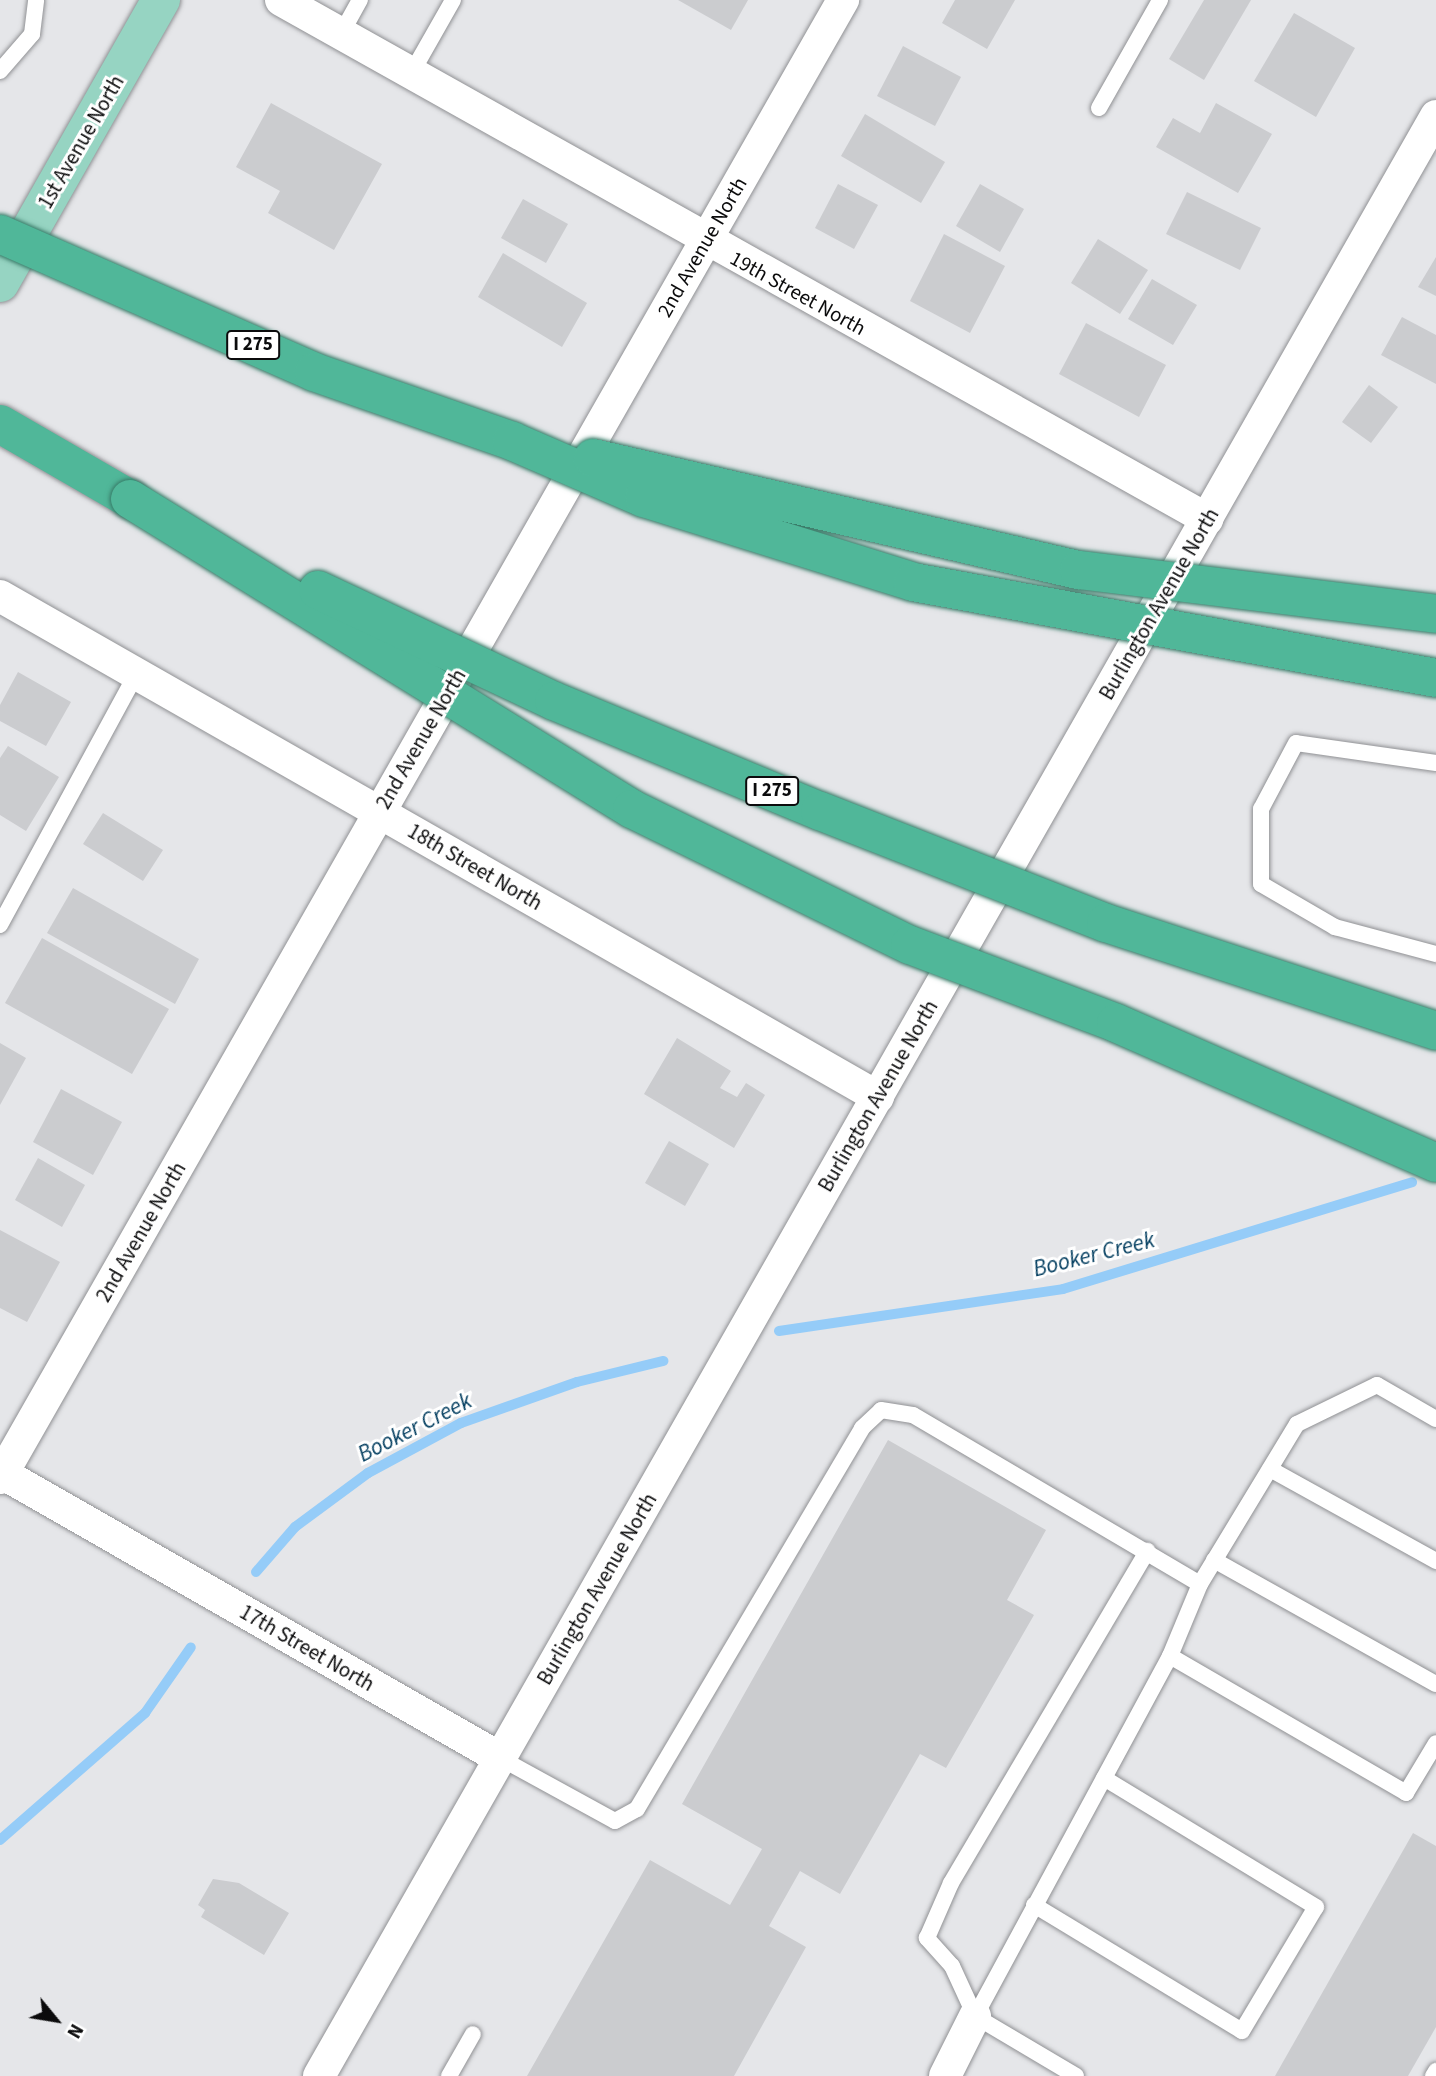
<!DOCTYPE html>
<style>
body{margin:0}
#map{position:relative;width:1436px;height:2076px;overflow:hidden;background:#e5e6e9;font-family:"Source Sans 3",sans-serif}
div>[style]{position:absolute}
[style*='--x']{left:calc(var(--x)*1px);top:calc(var(--y)*1px);width:calc(var(--w)*1px);rotate:calc(var(--a)*1deg)}
.stream>*{height:10px;margin:-5px;padding:0 5px;transform-origin:5px;border-radius:5px;background:#95ccf8}
.building>*{inset:0;background:#cbcccf}
.roads{filter:drop-shadow(0 0 2px #909194) drop-shadow(0 0 2px #909194)}
.lane>*{height:16px;margin:-8px;padding:0 8px;transform-origin:8px;border-radius:8px;background:#fff}
.street>*{height:32px;margin:-16px;padding:0 16px;transform-origin:16px;border-radius:16px;background:#fff}
.primary>*{height:38px;margin:-19px;padding:0 19px;transform-origin:19px;border-radius:19px;background:#96d4c2}
.highway>*{height:38px;margin:-19px;padding:0 19px;transform-origin:19px;border-radius:19px;background:#50b799}
.bridges{filter:drop-shadow(0 0 2px #387b68) drop-shadow(0 0 2px #387b68)}
.highway-bridge>*{height:38px;margin:-19px;padding:0 19px;transform-origin:19px;border-radius:19px;background:#50b799}
span{translate:-50% -50%;white-space:nowrap;text-align:center;line-height:1.15;-webkit-text-stroke:6px #fff;paint-order:stroke}
.shield-label span{padding:2px 5px;background:#fff;border:2px solid;border-radius:5px;-webkit-text-stroke-width:0}
.shield-label{font-size:19px;color:#0b0b0c;font-weight:700}
.street-label{font-size:21px;color:#0b0b0c}
.water-label{font-size:23px;color:#023d5f;font-style:italic}
.north{position:absolute;left:21px;top:1985px;width:70px;height:70px;-webkit-text-stroke:5px #fff;paint-order:stroke;rotate:120deg;font-size:19px;font-weight:700;line-height:28px;text-align:center;color:#0b0b0c}
.north::after{content:'';display:block;margin:auto;width:24px;height:32px;background:#0b0b0c;clip-path:polygon(50% 0,100% 100%,50% 72%,0 100%)}
</style>
<div id="map">
<div class="stream">
<i style="--x:779;--y:1331;--w:287;--a:-8.4"></i>
<i style="--x:1063;--y:1289;--w:365;--a:-17"></i>
<i style="--x:256;--y:1572;--w:60;--a:-49.1"></i>
<i style="--x:295;--y:1527;--w:91;--a:-36.5"></i>
<i style="--x:368;--y:1473;--w:106;--a:-28.3"></i>
<i style="--x:461;--y:1423;--w:123;--a:-19.5"></i>
<i style="--x:577;--y:1382;--w:89;--a:-13.7"></i>
<i style="--x:0;--y:1840;--w:193;--a:-41.2"></i>
<i style="--x:145;--y:1713;--w:80;--a:-55.1"></i>
</div>
<div class="building">
<i style="clip-path:polygon(678px 0,748px 0,731px 30px)"></i>
<i style="clip-path:polygon(955px 0,1015px 0,987px 49px,942px 23px)"></i>
<i style="clip-path:polygon(1204px 0,1251px 0,1204px 80px,1169px 59px)"></i>
<i style="clip-path:polygon(1294px 13px,1355px 48px,1316px 117px,1254px 81px)"></i>
<i style="clip-path:polygon(903px 46px,961px 77px,935px 126px,877px 96px)"></i>
<i style="clip-path:polygon(271px 103px,382px 164px,334px 250px,268px 213px,280px 191px,236px 167px)"></i>
<i style="clip-path:polygon(1216px 103px,1272px 134px,1238px 193px,1156px 147px,1173px 118px,1200px 133px)"></i>
<i style="clip-path:polygon(865px 114px,945px 162px,921px 203px,841px 156px)"></i>
<i style="clip-path:polygon(838px 184px,878px 205px,854px 249px,815px 228px)"></i>
<i style="clip-path:polygon(980px 184px,1024px 209px,1000px 252px,956px 226px)"></i>
<i style="clip-path:polygon(1187px 192px,1261px 228px,1240px 270px,1166px 234px)"></i>
<i style="clip-path:polygon(523px 199px,568px 224px,546px 263px,501px 238px)"></i>
<i style="clip-path:polygon(944px 234px,1005px 266px,970px 333px,910px 301px)"></i>
<i style="clip-path:polygon(1098px 239px,1148px 270px,1120px 314px,1071px 283px)"></i>
<i style="clip-path:polygon(503px 253px,587px 303px,562px 347px,478px 297px)"></i>
<i style="clip-path:polygon(1436px 257px,1436px 296px,1418px 287px)"></i>
<i style="clip-path:polygon(1152px 279px,1197px 305px,1173px 345px,1128px 319px)"></i>
<i style="clip-path:polygon(1402px 317px,1436px 335px,1436px 384px,1381px 355px)"></i>
<i style="clip-path:polygon(1086px 323px,1166px 365px,1139px 417px,1059px 374px)"></i>
<i style="clip-path:polygon(1369px 385px,1398px 407px,1371px 443px,1342px 422px)"></i>
<i style="clip-path:polygon(18px 672px,71px 702px,46px 746px,0 721px,0 705px)"></i>
<i style="clip-path:polygon(8px 746px,59px 777px,26px 831px,0 815px,0 758px)"></i>
<i style="clip-path:polygon(103px 813px,163px 850px,143px 881px,83px 844px)"></i>
<i style="clip-path:polygon(73px 888px,199px 959px,175px 1004px,47px 933px)"></i>
<i style="clip-path:polygon(42px 938px,169px 1009px,132px 1074px,5px 1003px)"></i>
<i style="clip-path:polygon(677px 1038px,731px 1071px,720px 1088px,737px 1097px,746px 1083px,765px 1095px,734px 1148px,644px 1094px)"></i>
<i style="clip-path:polygon(0 1043px,26px 1058px,0 1105px)"></i>
<i style="clip-path:polygon(61px 1089px,122px 1122px,93px 1175px,33px 1142px)"></i>
<i style="clip-path:polygon(669px 1141px,709px 1164px,685px 1206px,645px 1183px)"></i>
<i style="clip-path:polygon(38px 1158px,85px 1185px,62px 1227px,15px 1200px)"></i>
<i style="clip-path:polygon(0 1230px,60px 1262px,27px 1322px,0 1308px)"></i>
<i style="clip-path:polygon(888px 1440px,1046px 1530px,1007px 1600px,1034px 1615px,946px 1768px,920px 1754px,840px 1894px,800px 1871px,769px 1926px,806px 1947px,734px 2076px,527px 2076px,650px 1860px,730px 1905px,762px 1849px,682px 1804px)"></i>
<i style="clip-path:polygon(1413px 1833px,1436px 1846px,1436px 2027px,1408px 2076px,1275px 2076px)"></i>
<i style="clip-path:polygon(213px 1879px,239px 1883px,289px 1913px,264px 1955px,201px 1917px,205px 1910px,198px 1905px)"></i>
</div>
<div class="roads">
<div class="lane">
<i style="--x:341;--y:34;--w:39;--a:-61"></i>
<i style="--x:0;--y:71;--w:49;--a:-49.1"></i>
<i style="--x:32;--y:34;--w:34;--a:-83"></i>
<i style="--x:411;--y:74;--w:85;--a:-60.4"></i>
<i style="--x:1099;--y:108;--w:124;--a:-60.5"></i>
<i style="--x:1436;--y:763;--w:141;--a:-171.9"></i>
<i style="--x:1296;--y:743;--w:75;--a:117.9"></i>
<i style="--x:1261;--y:809;--w:75;--a:90"></i>
<i style="--x:1261;--y:884;--w:86;--a:30.2"></i>
<i style="--x:1335;--y:927;--w:105;--a:15"></i>
<i style="--x:0;--y:925;--w:285;--a:-61.5"></i>
<i style="--x:1270;--y:1469;--w:190;--a:29"></i>
<i style="--x:1214;--y:1560;--w:254;--a:29.2"></i>
<i style="--x:1200;--y:1584;--w:187;--a:-58.8"></i>
<i style="--x:1297;--y:1424;--w:89;--a:-26"></i>
<i style="--x:1377;--y:1385;--w:68;--a:30"></i>
<i style="--x:1170;--y:1656;--w:273;--a:30.1"></i>
<i style="--x:1406;--y:1793;--w:58;--a:-59"></i>
<i style="--x:500;--y:1758;--w:131;--a:28.7"></i>
<i style="--x:615;--y:1821;--w:25;--a:-29"></i>
<i style="--x:637;--y:1809;--w:442;--a:-59.4"></i>
<i style="--x:862;--y:1428;--w:26;--a:-43"></i>
<i style="--x:881;--y:1410;--w:32;--a:9"></i>
<i style="--x:913;--y:1415;--w:333;--a:30.5"></i>
<i style="--x:1200;--y:1584;--w:78;--a:112.6"></i>
<i style="--x:1170;--y:1656;--w:409;--a:118.4"></i>
<i style="--x:1034;--y:1905;--w:243;--a:31.2"></i>
<i style="--x:1242;--y:2031;--w:144;--a:-59.2"></i>
<i style="--x:1316;--y:1907;--w:248;--a:-148.7"></i>
<i style="--x:449;--y:2076;--w:48;--a:-60.3"></i>
<i style="--x:1076;--y:2076;--w:117;--a:-149.3"></i>
<i style="--x:975;--y:2016;--w:55;--a:-114.7"></i>
<i style="--x:952;--y:1966;--w:38;--a:-132"></i>
<i style="--x:927;--y:1938;--w:60;--a:-66.4"></i>
<i style="--x:951;--y:1883;--w:386;--a:-59.4"></i>
<i style="--x:1433;--y:2076;--w:6;--a:-59"></i>
</div>
<div class="street">
<i style="--x:281;--y:0;--w:1062;--a:29.27"></i>
<i style="--x:0;--y:596;--w:1011;--a:29.71"></i>
<i style="--x:0;--y:1472;--w:576;--a:29.77"></i>
<i style="--x:0;--y:1478;--w:1702;--a:-60.3"></i>
<i style="--x:319;--y:2076;--w:2256;--a:-60.32"></i>
<i style="--x:945;--y:2076;--w:67;--a:-63.4"></i>
</div>
<div class="primary">
<i style="--x:0;--y:283;--w:326;--a:-60.4"></i>
</div>
<div class="highway">
<i style="--x:0;--y:424;--w:150;--a:30"></i>
</div>
</div>
<div class="bridges">
<div class="highway-bridge">
<i style="--x:0;--y:234;--w:343;--a:23.7"></i>
<i style="--x:314;--y:372;--w:210;--a:19.2"></i>
<i style="--x:512;--y:441;--w:144;--a:23.4"></i>
<i style="--x:644;--y:498;--w:282;--a:17.3"></i>
<i style="--x:913;--y:582;--w:532;--a:10.4"></i>
<i style="--x:593;--y:458;--w:499;--a:13"></i>
<i style="--x:1079;--y:570;--w:360;--a:7"></i>
<i style="--x:130;--y:499;--w:590;--a:31.7"></i>
<i style="--x:632;--y:809;--w:309;--a:26.1"></i>
<i style="--x:910;--y:945;--w:220;--a:20.7"></i>
<i style="--x:1116;--y:1023;--w:349;--a:23.6"></i>
<i style="--x:318;--y:590;--w:261;--a:25.2"></i>
<i style="--x:554;--y:701;--w:288;--a:22.5"></i>
<i style="--x:820;--y:811;--w:307;--a:21.4"></i>
<i style="--x:1106;--y:923;--w:347;--a:18.1"></i>
</div>
</div>
<div class="shield-label">
<span style="left:253px;top:345px">I 275</span>
<span style="left:772px;top:791px">I 275</span>
</div>
<div class="street-label">
<span style="left:81px;top:142px;rotate:-60deg">1st Avenue North</span>
<span style="left:702px;top:247px;rotate:-60deg">2nd Avenue North</span>
<span style="left:798px;top:293px;rotate:29deg">19th Street North</span>
<span style="left:1159px;top:604px;rotate:-60deg">Burlington Avenue North</span>
<span style="left:421px;top:739px;rotate:-60deg">2nd Avenue North</span>
<span style="left:475px;top:867px;rotate:30deg">18th Street North</span>
<span style="left:878px;top:1096px;rotate:-60deg">Burlington Avenue North</span>
<span style="left:141px;top:1232px;rotate:-60deg">2nd Avenue North</span>
<span style="left:597px;top:1589px;rotate:-60deg">Burlington Avenue North</span>
<span style="left:307px;top:1648px;rotate:30deg">17th Street North</span>
</div>
<div class="water-label">
<span style="left:1094px;top:1255px;rotate:-14deg">Booker Creek</span>
<span style="left:415px;top:1428px;rotate:-27deg">Booker Creek</span>
</div>
<div class="north">N</div>
</div>
